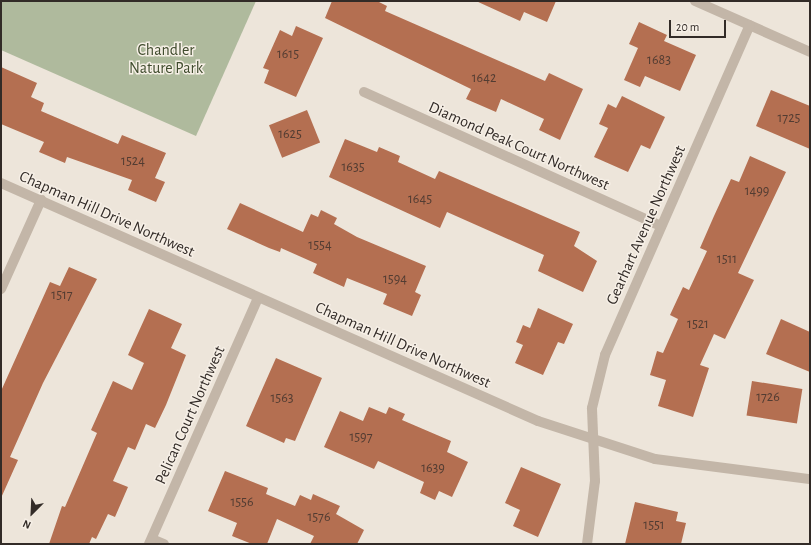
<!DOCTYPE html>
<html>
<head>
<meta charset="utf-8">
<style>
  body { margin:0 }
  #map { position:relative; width:811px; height:545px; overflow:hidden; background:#ede5da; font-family:"Alegreya Sans",sans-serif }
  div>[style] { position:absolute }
  .green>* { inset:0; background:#afba9d }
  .building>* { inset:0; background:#b46f51; transform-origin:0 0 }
  .minor>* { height:10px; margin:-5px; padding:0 5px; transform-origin:5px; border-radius:5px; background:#c3b6a8 }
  span { translate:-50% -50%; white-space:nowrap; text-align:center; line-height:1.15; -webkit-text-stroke:3px #f6efe6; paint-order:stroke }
  .number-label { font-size:14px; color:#523c32 }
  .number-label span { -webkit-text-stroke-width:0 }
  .park-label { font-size:16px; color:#404c2e }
  .street-label { font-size:16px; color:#322b27 }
  .frame { position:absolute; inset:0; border:2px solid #322b27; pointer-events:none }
  .north { position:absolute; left:12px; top:493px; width:40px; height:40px; -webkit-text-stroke:3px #f6efe6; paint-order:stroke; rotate:204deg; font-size:11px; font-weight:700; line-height:16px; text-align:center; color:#322b27 }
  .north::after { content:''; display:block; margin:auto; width:14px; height:18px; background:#322b27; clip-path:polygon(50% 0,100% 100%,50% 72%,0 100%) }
  .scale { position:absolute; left:669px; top:20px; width:57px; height:18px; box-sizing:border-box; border:2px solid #322b27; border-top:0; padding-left:5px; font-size:12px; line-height:14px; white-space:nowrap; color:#322b27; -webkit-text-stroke:3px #f6efe6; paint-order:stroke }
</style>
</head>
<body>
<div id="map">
  <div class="green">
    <div style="clip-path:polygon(1px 1px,256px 1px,196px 136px,1px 50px)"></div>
  </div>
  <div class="building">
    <div style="clip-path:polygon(332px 1px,377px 1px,387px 6px,385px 11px,545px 81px,549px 73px,583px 89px,560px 140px,539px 130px,544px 119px,501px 99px,496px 112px,466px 99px,471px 89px,325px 18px)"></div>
    <div style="clip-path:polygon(476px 1px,556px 1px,547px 22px,524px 12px,520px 21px)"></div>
    <div style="clip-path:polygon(639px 22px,667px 35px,664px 41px,696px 55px,680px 91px,645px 76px,640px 87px,624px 80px,638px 48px,629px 44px)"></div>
    <div style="clip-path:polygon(296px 26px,323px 38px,296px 97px,264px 83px,269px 70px,263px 68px,280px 30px,292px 36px)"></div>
    <div style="clip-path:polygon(1px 67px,37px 83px,31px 97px,44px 103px,41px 111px,118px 144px,122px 135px,166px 153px,155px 178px,165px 182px,156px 202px,128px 190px,132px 180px,67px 157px,65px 163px,39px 152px,44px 142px,1px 124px)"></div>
    <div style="clip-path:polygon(771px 90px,810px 106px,810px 149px,756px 126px)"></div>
    <div style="clip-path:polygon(622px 96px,665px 117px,650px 149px,641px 145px,628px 172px,594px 157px,608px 128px,599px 124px,608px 104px,616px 108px)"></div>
    <div style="left:307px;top:110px;width:35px;height:41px;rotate:68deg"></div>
    <div style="clip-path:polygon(345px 139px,377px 152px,379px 147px,400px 156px,398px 162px,435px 179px,439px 171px,580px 232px,574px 246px,597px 261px,583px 292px,538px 271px,544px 255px,447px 212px,440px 228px,329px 177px)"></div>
    <div style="clip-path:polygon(750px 156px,786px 172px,738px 273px,754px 280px,725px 339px,714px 334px,700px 365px,709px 368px,693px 417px,658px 406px,666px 380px,650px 375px,657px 351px,663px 353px,678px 319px,670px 315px,683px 287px,689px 290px,707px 251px,700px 248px,714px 216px,731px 179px,739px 182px)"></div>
    <div style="clip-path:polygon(240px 203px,303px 232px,311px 214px,318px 217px,321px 210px,337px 218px,334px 224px,357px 237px,426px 266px,415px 292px,421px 295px,412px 316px,383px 304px,387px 294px,347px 278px,344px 287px,313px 273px,317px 264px,281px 248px,280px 252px,269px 248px,227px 229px)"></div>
    <div style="clip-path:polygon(69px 267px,97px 279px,43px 383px,10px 457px,18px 460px,1px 498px,1px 391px,50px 282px,60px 286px)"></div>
    <div style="clip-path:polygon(538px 308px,573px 324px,564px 344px,558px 342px,543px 375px,515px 363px,523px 345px,516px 342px,523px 325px,530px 328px)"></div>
    <div style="clip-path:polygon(149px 309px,182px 324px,171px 348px,186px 355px,166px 405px,155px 428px,146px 424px,135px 450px,128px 447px,113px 481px,128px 487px,115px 517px,108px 514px,96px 539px,92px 537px,89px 544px,49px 544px,62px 506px,65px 507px,97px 433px,91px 430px,113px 381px,132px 390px,144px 363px,128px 355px)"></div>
    <div style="clip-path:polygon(781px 319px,810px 332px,810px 372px,766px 354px)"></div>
    <div style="clip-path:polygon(276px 358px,322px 378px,295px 441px,286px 438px,284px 443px,246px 426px)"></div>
    <div style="left:752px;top:381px;width:51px;height:35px;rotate:9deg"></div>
    <div style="clip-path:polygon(369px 407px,386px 414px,389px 407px,405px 414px,402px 420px,451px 441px,447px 452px,468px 462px,452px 497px,439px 491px,435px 500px,420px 493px,424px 482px,378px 461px,374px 469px,324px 447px,340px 411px,363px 421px)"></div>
    <div style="clip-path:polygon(521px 467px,561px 484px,538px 537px,513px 526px,520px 510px,505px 503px)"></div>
    <div style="clip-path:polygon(225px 471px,268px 488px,266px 494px,295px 506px,300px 495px,311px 500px,313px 494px,340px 506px,336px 514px,364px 530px,357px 544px,310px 544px,314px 536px,277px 519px,267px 544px,252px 544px,232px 536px,237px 523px,208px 511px)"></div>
    <div style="clip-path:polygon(635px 502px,678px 512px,676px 521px,686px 523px,681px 544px,625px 544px)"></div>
  </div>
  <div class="minor">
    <div style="left:695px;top:1px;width:126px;rotate:23.9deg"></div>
    <div style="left:364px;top:92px;width:326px;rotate:24.3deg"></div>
    <div style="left:1px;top:183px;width:587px;rotate:23.9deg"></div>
    <div style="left:538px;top:421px;width:123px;rotate:18deg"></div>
    <div style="left:655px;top:459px;width:156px;rotate:7.4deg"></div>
    <div style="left:1px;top:289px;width:98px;rotate:-65.8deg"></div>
    <div style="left:152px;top:539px;width:13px;rotate:23deg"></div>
    <div style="left:149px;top:544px;width:269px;rotate:-66.1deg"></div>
    <div style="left:587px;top:544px;width:64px;rotate:-82.8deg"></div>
    <div style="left:595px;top:481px;width:73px;rotate:-92.4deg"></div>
    <div style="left:592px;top:408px;width:55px;rotate:-76.2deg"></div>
    <div style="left:605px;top:355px;width:360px;rotate:-66.3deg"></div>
  </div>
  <div class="number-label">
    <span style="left:288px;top:54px">1615</span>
    <span style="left:659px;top:60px">1683</span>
    <span style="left:484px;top:78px">1642</span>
    <span style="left:789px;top:118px">1725</span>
    <span style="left:290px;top:134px">1625</span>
    <span style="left:133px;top:161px">1524</span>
    <span style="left:353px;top:167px">1635</span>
    <span style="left:757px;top:191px">1499</span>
    <span style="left:420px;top:199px">1645</span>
    <span style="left:320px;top:245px">1554</span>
    <span style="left:727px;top:259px">1511</span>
    <span style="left:395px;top:279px">1594</span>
    <span style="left:62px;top:295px">1517</span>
    <span style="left:698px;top:324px">1521</span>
    <span style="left:768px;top:397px">1726</span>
    <span style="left:282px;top:398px">1563</span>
    <span style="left:361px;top:437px">1597</span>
    <span style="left:433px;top:468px">1639</span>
    <span style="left:242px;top:502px">1556</span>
    <span style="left:319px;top:517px">1576</span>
    <span style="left:654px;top:525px">1551</span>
  </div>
  <div class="park-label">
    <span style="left:166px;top:59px">Chandler<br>Nature Park</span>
  </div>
  <div class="street-label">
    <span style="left:519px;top:146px;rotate:24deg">Diamond Peak Court Northwest</span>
    <span style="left:107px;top:214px;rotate:24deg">Chapman Hill Drive Northwest</span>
    <span style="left:646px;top:225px;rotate:-66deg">Gearhart Avenue Northwest</span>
    <span style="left:403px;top:345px;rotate:24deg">Chapman Hill Drive Northwest</span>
    <span style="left:190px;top:415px;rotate:-66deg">Pelican Court Northwest</span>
  </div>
  <div class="frame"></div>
  <div class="north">N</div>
  <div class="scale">20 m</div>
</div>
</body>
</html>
